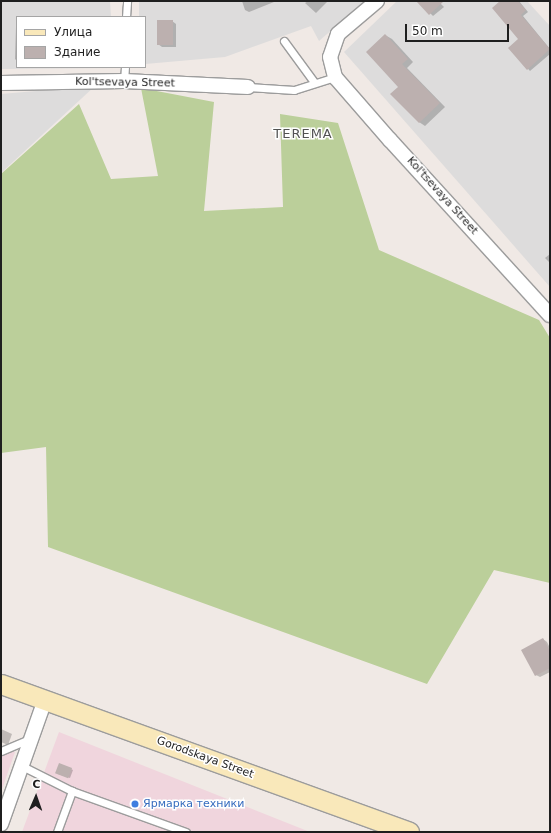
<!DOCTYPE html>
<html>
<head>
<meta charset="utf-8">
<style>
  body { margin:0 }
  #map { position:relative; width:551px; height:833px; overflow:hidden; background:#f0e9e5; font-family:"DejaVu Sans",sans-serif }
  div>[style] { position:absolute }
  .residential>* { inset:0; background:#dddcdc }
  .commercial>* { inset:0; background:#f0d5dd }
  .forest>* { inset:0; background:#bbcf9a }
  .shadow>* { inset:0; background:#0003 }
  .building>* { inset:0; background:#bcb0af; transform-origin:0 0 }
  .roads { filter:drop-shadow(1px 0 #9c9c9c) drop-shadow(-1px 0 #9c9c9c) drop-shadow(0 1px #9c9c9c) drop-shadow(0 -1px #9c9c9c) }
  .lane>* { height:7px; margin:-3.5px; padding:0 3.5px; transform-origin:3.5px; border-radius:3.5px; background:#fff }
  .street>* { height:14px; margin:-7px; padding:0 7px; transform-origin:7px; border-radius:7px; background:#fff }
  .secondary>* { height:19px; margin:-9.5px; padding:0 9.5px; transform-origin:9.5px; border-radius:9.5px; background:#f9e8ba }
  .dots>* { width:11px; height:11px; translate:-50% -50%; box-sizing:border-box; border:2px solid #fff; border-radius:50% }
  span { translate:-50% -50%; white-space:nowrap; text-align:center; line-height:1.15; -webkit-text-stroke:3px #fff; paint-order:stroke }
  .street-label { font-size:11px; color:#1f1f1f }
  .shop-label { font-size:11px; color:#366cbe }
  .left { translate:0 -50%; text-align:left }
  .quarter-label { font-size:13px; color:#525252; letter-spacing:1px }
  .frame { position:absolute; inset:0; border:2px solid #1f1f1f; pointer-events:none }
  .legend { position:absolute; left:16px; top:16px; width:130px; height:52px; box-sizing:border-box; background:#fff; border:1px solid #a5a5a5; margin:0; padding:5px 7px; list-style:none; font-size:12px; color:#1f1f1f }
  .legend li { display:flex; align-items:center; gap:8px; height:20px }
  .legend b { width:20px; border:1px solid #a5a5a5 }
  .north { position:absolute; left:16px; top:777px; width:40px; height:40px; -webkit-text-stroke:3px #fff; paint-order:stroke; rotate:2deg; font-size:11px; font-weight:700; line-height:16px; text-align:center; color:#1f1f1f }
  .north::after { content:''; display:block; margin:auto; width:14px; height:18px; background:#1f1f1f; clip-path:polygon(50% 0,100% 100%,50% 72%,0 100%) }
  .scale { position:absolute; left:405px; top:24px; width:104px; height:18px; box-sizing:border-box; border:2px solid #1f1f1f; border-top:0; padding-left:5px; font-size:12px; line-height:14px; white-space:nowrap; color:#1f1f1f; -webkit-text-stroke:3px #fff; paint-order:stroke }
</style>
</head>
<body>
<div id="map">
  <div class="residential">
    <div style="clip-path:polygon(1px 1px,110px 1px,111px 17px,17px 17px,17px 67px,116px 68px,1px 69px)"></div>
    <div style="clip-path:polygon(139px 1px,365px 1px,319px 41px,311px 26px,225px 57px,145px 64px,145px 17px,139px 17px)"></div>
    <div style="clip-path:polygon(397px 1px,527px 1px,550px 26px,550px 287px,344px 52px)"></div>
    <div style="clip-path:polygon(95px 86px,1px 173px,1px 94px)"></div>
  </div>
  <div class="commercial">
    <div style="clip-path:polygon(59px 732px,310px 832px,22px 832px)"></div>
    <div style="clip-path:polygon(1px 747px,15px 752px,1px 792px)"></div>
  </div>
  <div class="forest">
    <div style="clip-path:polygon(141px 88px,214px 102px,204px 211px,283px 207px,280px 114px,338px 123px,379px 250px,539px 320px,550px 338px,550px 583px,494px 570px,427px 684px,48px 547px,46px 447px,1px 453px,1px 174px,79px 104px,111px 179px,158px 176px)"></div>
  </div>
  <div class="shadow">
    <div style="clip-path:polygon(242px 1px,274px 1px,274px 2px,249px 12px,245px 10px)"></div>
    <div style="clip-path:polygon(308px 1px,328px 1px,316px 13px,305px 3px)"></div>
    <div style="clip-path:polygon(418px 1px,438px 1px,444px 7px,433px 16px)"></div>
    <div style="clip-path:polygon(502px 1px,519px 1px,528px 12px,523px 16px,550px 49px,550px 54px,530px 71px,509px 48px,520px 39px)"></div>
    <div style="clip-path:polygon(172px 21px,176px 24px,176px 47px,162px 47px,158px 44px)"></div>
    <div style="clip-path:polygon(16px 26px,17px 26px,17px 61px,15px 59px)"></div>
    <div style="clip-path:polygon(385px 35px,392px 39px,413px 62px,407px 68px,445px 107px,425px 126px,419px 122px)"></div>
    <div style="clip-path:polygon(550px 254px,550px 263px,545px 258px)"></div>
    <div style="clip-path:polygon(543px 639px,547px 642px,550px 648px,550px 672px,540px 677px,536px 675px)"></div>
    <div style="clip-path:polygon(1px 729px,12px 734px,8px 745px,1px 742px)"></div>
    <div style="clip-path:polygon(60px 764px,73px 770px,70px 778px,58px 774px)"></div>
  </div>
  <div class="building">
    <div style="clip-path:polygon(416px 1px,444px 1px,429px 15px)"></div>
    <div style="clip-path:polygon(500px 1px,518px 1px,526px 10px,521px 15px,550px 49px,527px 70px,508px 48px,518px 39px,492px 8px)"></div>
    <div style="left:157px;top:20px;width:16px;height:25px"></div>
    <div style="clip-path:polygon(385px 34px,408px 59px,402px 64px,440px 103px,419px 123px,390px 94px,398px 87px,366px 52px)"></div>
    <div style="clip-path:polygon(543px 638px,550px 651px,550px 668px,535px 676px,521px 650px)"></div>
    <div style="left:59px;top:763px;width:14px;height:11px;rotate:21deg"></div>
  </div>
  <div class="roads">
    <div class="lane">
      <div style="left:126px;top:17px;width:16px;rotate:-86deg"></div>
      <div style="left:284px;top:41px;width:51px;rotate:53.8deg"></div>
      <div style="left:124px;top:81px;width:14px;rotate:-86deg"></div>
      <div style="left:248px;top:87px;width:46px;rotate:3.7deg"></div>
      <div style="left:294px;top:90px;width:43px;rotate:-17.6deg"></div>
      <div style="left:1px;top:751px;width:33px;rotate:-23deg"></div>
      <div style="left:22px;top:766px;width:56px;rotate:26.6deg"></div>
      <div style="left:72px;top:791px;width:121px;rotate:19.8deg"></div>
      <div style="left:57px;top:832px;width:44px;rotate:-69.9deg"></div>
    </div>
    <div class="street">
      <div style="left:377px;top:1px;width:51px;rotate:139.8deg"></div>
      <div style="left:338px;top:34px;width:24px;rotate:109deg"></div>
      <div style="left:330px;top:57px;width:21px;rotate:76deg"></div>
      <div style="left:335px;top:77px;width:84px;rotate:48.9deg"></div>
      <div style="left:390px;top:140px;width:237px;rotate:47.6deg"></div>
      <div style="left:1px;top:83px;width:123px;rotate:-0.9deg"></div>
      <div style="left:124px;top:81px;width:124px;rotate:2.8deg"></div>
      <div style="left:1px;top:824px;width:132px;rotate:-70.5deg"></div>
    </div>
    <div class="secondary">
      <div style="left:1px;top:684px;width:434px;rotate:19.9deg"></div>
    </div>
  </div>
  <div class="dots">
    <div style="left:135px;top:804px;background:#3f7fe0"></div>
  </div>
  <div class="street-label">
    <span style="left:125px;top:83px;rotate:1deg">Kol'tsevaya Street</span>
    <span style="left:442px;top:196px;rotate:48deg">Kol'tsevaya Street</span>
    <span style="left:205px;top:758px;rotate:20deg">Gorodskaya Street</span>
  </div>
  <div class="shop-label">
    <span class="left" style="left:143px;top:804px">Ярмарка техники</span>
  </div>
  <div class="quarter-label">
    <span style="left:303px;top:134px">TEREMA</span>
  </div>
  <div class="frame"></div>
  <ul class="legend">
  <li><b style="height:5px;background:#f9e8ba"></b>Улица</li>
  <li><b style="height:11px;background:#bcb0af"></b>Здание</li>
  </ul>
  <div class="north">С</div>
  <div class="scale">50 m</div>
</div>
</body>
</html>
